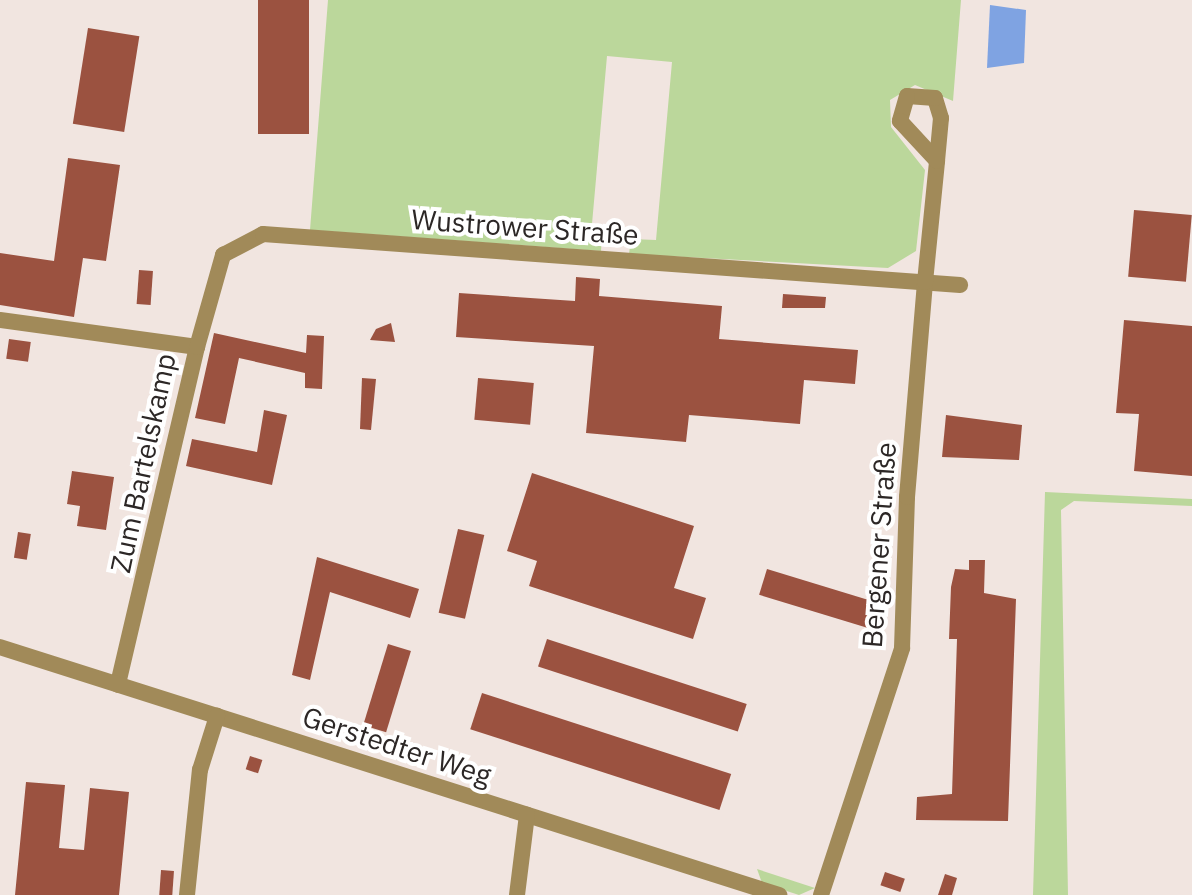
<!DOCTYPE html>
<html>
<head>
<meta charset="utf-8">
<style>
  body { margin:0 }
  #map { position:relative; width:1192px; height:895px; overflow:hidden; background:#f1e5e0; font-family:"IBM Plex Sans",sans-serif }
  div>[style] { position:absolute }
  .green>* { inset:0; background:#bbd79b }
  .water>* { inset:0; background:#7fa3e2 }
  .building>* { inset:0; background:#9b5240; transform-origin:0 0 }
  .minor>* { height:16px; margin:-8px; padding:0 8px; transform-origin:8px; border-radius:8px; background:#a18a59 }
  span { translate:-50% -50%; white-space:nowrap; text-align:center; line-height:1.15; -webkit-text-stroke:8px #fff; paint-order:stroke }
  .street-label { font-size:28px; color:#2c2726 }
</style>
</head>
<body>
<div id="map">
  <div class="green">
    <div style="clip-path:polygon(328px 0,961px 0,953px 101px,915px 85px,890px 100px,891px 127px,925px 170px,916px 251px,888px 268px,629px 254px,631px 239px,656px 240px,672px 62px,607px 56px,591px 235px,602px 236px,601px 251px,310px 230px)"></div>
    <div style="clip-path:polygon(1045px 492px,1192px 499px,1192px 506px,1074px 501px,1061px 510px,1068px 895px,1033px 895px)"></div>
    <div style="clip-path:polygon(757px 869px,815px 888px,799px 895px,762px 883px)"></div>
  </div>
  <div class="water">
    <div style="clip-path:polygon(990px 5px,1026px 10px,1024px 63px,987px 68px)"></div>
  </div>
  <div class="building">
    <div style="left:258px;top:0;width:51px;height:134px"></div>
    <div style="left:88px;top:28px;width:52px;height:97px;rotate:9deg"></div>
    <div style="clip-path:polygon(68px 158px,120px 165px,106px 261px,83px 258px,74px 317px,0 305px,0 253px,54px 261px)"></div>
    <div style="left:1134px;top:210px;width:58px;height:67px;rotate:5deg"></div>
    <div style="left:139px;top:270px;width:14px;height:34px;rotate:4deg"></div>
    <div style="clip-path:polygon(576px 277px,600px 279px,599px 296px,722px 306px,719px 339px,858px 350px,855px 384px,804px 380px,800px 424px,689px 415px,686px 442px,586px 433px,594px 346px,456px 337px,459px 293px,575px 301px)"></div>
    <div style="clip-path:polygon(783px 294px,826px 297px,825px 308px,782px 308px)"></div>
    <div style="clip-path:polygon(1124px 320px,1192px 326px,1192px 476px,1134px 471px,1139px 414px,1116px 413px)"></div>
    <div style="clip-path:polygon(391px 323px,395px 342px,370px 340px,376px 329px)"></div>
    <div style="clip-path:polygon(214px 333px,306px 353px,307px 335px,324px 336px,322px 389px,305px 388px,305px 373px,239px 358px,225px 424px,195px 418px)"></div>
    <div style="left:9px;top:339px;width:22px;height:20px;rotate:8deg"></div>
    <div style="clip-path:polygon(362px 378px,376px 379px,371px 430px,360px 429px)"></div>
    <div style="left:478px;top:378px;width:56px;height:42px;rotate:5deg"></div>
    <div style="clip-path:polygon(264px 410px,287px 415px,272px 485px,186px 466px,192px 439px,257px 452px)"></div>
    <div style="clip-path:polygon(946px 415px,1022px 425px,1019px 460px,942px 457px)"></div>
    <div style="clip-path:polygon(72px 471px,114px 477px,106px 530px,77px 526px,80px 506px,67px 504px)"></div>
    <div style="clip-path:polygon(532px 473px,694px 526px,674px 588px,706px 598px,693px 639px,529px 586px,537px 561px,507px 551px)"></div>
    <div style="left:458px;top:529px;width:27px;height:86px;rotate:13deg"></div>
    <div style="left:18px;top:532px;width:13px;height:26px;rotate:9deg"></div>
    <div style="clip-path:polygon(317px 557px,419px 589px,410px 618px,330px 592px,310px 680px,292px 675px)"></div>
    <div style="clip-path:polygon(969px 560px,985px 560px,984px 593px,1016px 599px,1008px 821px,916px 820px,917px 797px,952px 794px,957px 639px,949px 639px,951px 587px,955px 569px,969px 570px)"></div>
    <div style="left:767px;top:569px;width:113px;height:27px;rotate:17deg"></div>
    <div style="left:547px;top:639px;width:210px;height:29px;rotate:18deg"></div>
    <div style="left:388px;top:644px;width:24px;height:85px;rotate:17deg"></div>
    <div style="left:482px;top:693px;width:262px;height:38px;rotate:18deg"></div>
    <div style="left:250px;top:756px;width:13px;height:14px;rotate:18deg"></div>
    <div style="clip-path:polygon(26px 782px,65px 785px,59px 848px,84px 850px,90px 788px,129px 792px,119px 895px,15px 895px)"></div>
    <div style="left:161px;top:870px;width:13px;height:25px;rotate:4deg"></div>
    <div style="left:885px;top:872px;width:21px;height:14px;rotate:19deg"></div>
    <div style="clip-path:polygon(945px 874px,957px 878px,952px 895px,938px 895px)"></div>
  </div>
  <div class="minor">
    <div style="left:0;top:320px;width:199px;rotate:7.8deg"></div>
    <div style="left:197px;top:347px;width:347px;rotate:103.2deg"></div>
    <div style="left:197px;top:347px;width:96px;rotate:-74.2deg"></div>
    <div style="left:223px;top:255px;width:45px;rotate:-27.7deg"></div>
    <div style="left:263px;top:234px;width:699px;rotate:4.18deg"></div>
    <div style="left:0;top:647px;width:818px;rotate:17.66deg"></div>
    <div style="left:187px;top:895px;width:126px;rotate:-84.1deg"></div>
    <div style="left:200px;top:770px;width:57px;rotate:-72.5deg"></div>
    <div style="left:517px;top:895px;width:81px;rotate:-82.9deg"></div>
    <div style="left:821px;top:895px;width:260px;rotate:-71.8deg"></div>
    <div style="left:902px;top:648px;width:151px;rotate:-88.1deg"></div>
    <div style="left:907px;top:497px;width:216px;rotate:-85.2deg"></div>
    <div style="left:925px;top:282px;width:122px;rotate:-84.3deg"></div>
    <div style="left:937px;top:161px;width:43px;rotate:-84.7deg"></div>
    <div style="left:941px;top:118px;width:21px;rotate:-107deg"></div>
    <div style="left:935px;top:98px;width:28px;rotate:-176deg"></div>
    <div style="left:907px;top:96px;width:26px;rotate:106deg"></div>
    <div style="left:900px;top:121px;width:54px;rotate:47.2deg"></div>
  </div>
  <div class="street-label">
    <span style="left:525px;top:227px;rotate:4deg">Wustrower Straße</span>
    <span style="left:143px;top:463px;rotate:-78deg">Zum Bartelskamp</span>
    <span style="left:879px;top:545px;rotate:-86deg">Bergener Straße</span>
    <span style="left:397px;top:746px;rotate:18deg">Gerstedter Weg</span>
  </div>
</div>
</body>
</html>
